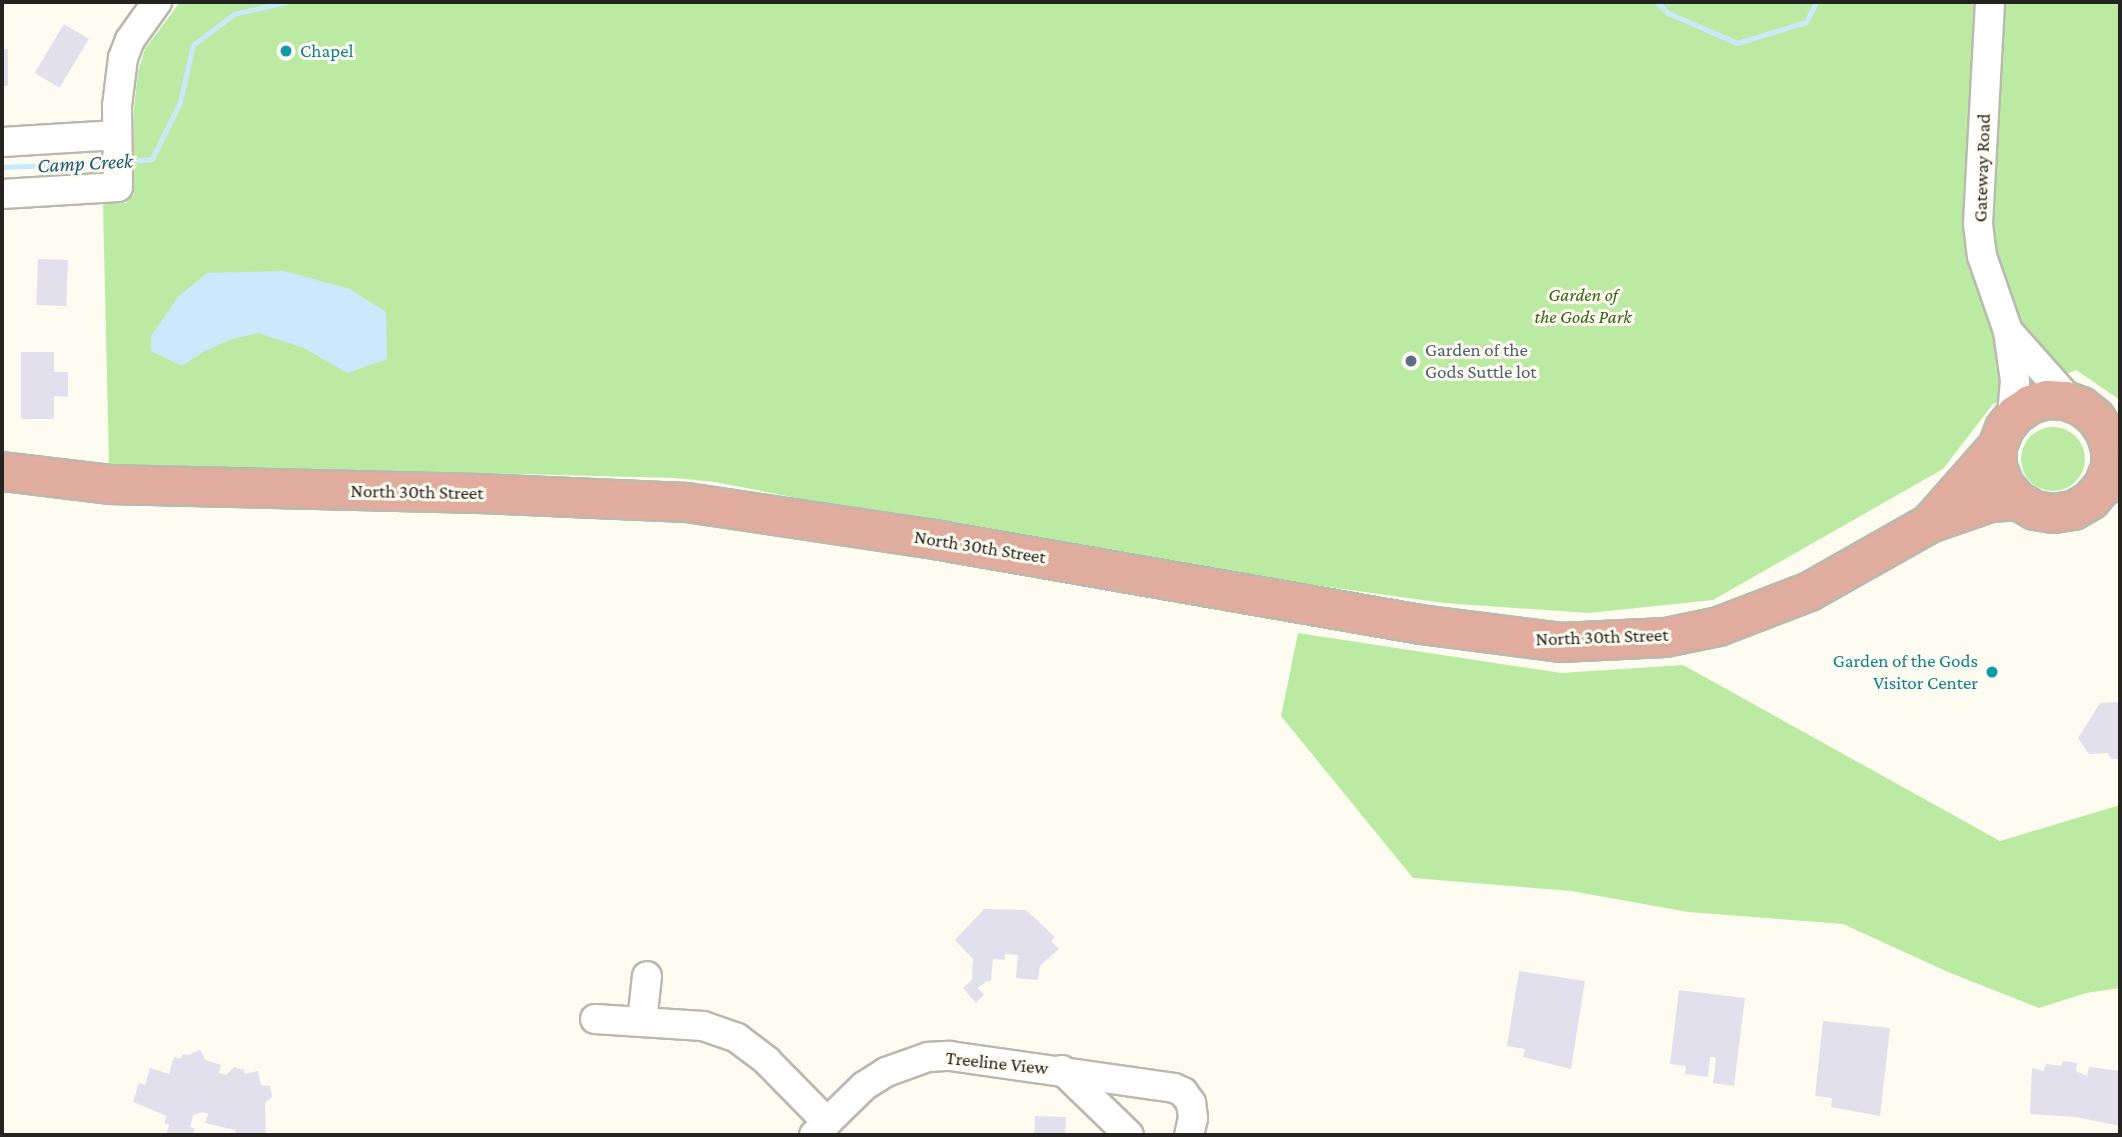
<!DOCTYPE html>
<html>
<head>
<meta charset="utf-8">
<style>
  body { margin:0 }
  #map { position:relative; width:2122px; height:1137px; overflow:hidden; background:#fefbf0; font-family:"Crimson Pro",serif }
  div>[style] { position:absolute }
  .green>* { inset:0; background:#bbeba2 }
  .round { border-radius:50% }
  .water>* { inset:0; background:#c8eafc }
  .stream>* { height:5px; margin:-2.5px; padding:0 2.5px; transform-origin:2.5px; border-radius:2.5px; background:#c8eafc }
  .building>* { inset:0; background:#e2e0ec; transform-origin:0 0 }
  .roads { filter:drop-shadow(2px 0 #bbb8ad) drop-shadow(-2px 0 #bbb8ad) drop-shadow(0 2px #bbb8ad) drop-shadow(0 -2px #bbb8ad) }
  .minor>* { height:28px; margin:-14px; padding:0 14px; transform-origin:14px; border-radius:14px; background:#fff }
  .major>* { height:37px; margin:-18.5px; padding:0 18.5px; transform-origin:18.5px; border-radius:18.5px; background:#dfac9e }
  .dots>* { width:19px; height:19px; translate:-50% -50%; box-sizing:border-box; border:4px solid #fefbf0; border-radius:50% }
  span { translate:-50% -50%; white-space:nowrap; text-align:center; line-height:1.15; -webkit-text-stroke:6px #fefbf0; paint-order:stroke }
  .culture-label { font-size:19px; color:#0d838f }
  .left { translate:0 -50%; text-align:left }
  .right { translate:-100% -50%; text-align:right }
  .street-label { font-size:19px; color:#24231f }
  .park-label { font-size:19px; color:#37611a; font-style:italic }
  .service-label { font-size:19px; color:#4e5e75 }
  .water-label { font-size:21px; color:#125a79; font-style:italic }
  .frame { position:absolute; inset:0; border:4px solid #24231f; pointer-events:none }
</style>
</head>
<body>
<div id="map">
  <div class="green">
    <div style="clip-path:polygon(180px 2px,2120px 2px,2120px 400px,2076px 370px,1993px 404px,1943px 469px,1713px 600px,1589px 613px,1444px 603px,1080px 553px,715px 482px,675px 478px,109px 464px,103px 204px,126px 203px,134px 194px,134px 109px,138px 71px,145px 49px)"></div>
    <div class="round" style="left:2021px;top:427px;width:64px;height:64px"></div>
    <div style="clip-path:polygon(1298px 633px,1561px 673px,1683px 665px,2000px 841px,2120px 805px,2120px 988px,2086px 993px,2039px 1008px,1948px 972px,1843px 924px,1688px 912px,1571px 891px,1413px 878px,1281px 716px)"></div>
  </div>
  <div class="water">
    <div style="clip-path:polygon(284px 271px,350px 289px,386px 312px,387px 359px,347px 373px,304px 348px,258px 333px,232px 339px,203px 352px,182px 366px,151px 351px,151px 336px,178px 297px,207px 273px)"></div>
  </div>
  <div class="stream">
    <div style="left:1657px;top:2px;width:16px;rotate:45deg"></div>
    <div style="left:1668px;top:13px;width:75px;rotate:23.5deg"></div>
    <div style="left:1737px;top:43px;width:72px;rotate:-16.9deg"></div>
    <div style="left:1806px;top:22px;width:22px;rotate:-63deg"></div>
    <div style="left:126px;top:161px;width:26px;rotate:-4deg"></div>
    <div style="left:152px;top:159px;width:64px;rotate:-63.8deg"></div>
    <div style="left:180px;top:102px;width:58px;rotate:-77.2deg"></div>
    <div style="left:193px;top:45px;width:51px;rotate:-37.1deg"></div>
    <div style="left:234px;top:14px;width:53px;rotate:-13deg"></div>
    <div style="left:2px;top:167px;width:107px;rotate:-2.1deg"></div>
  </div>
  <div class="building">
    <div style="left:64px;top:24px;width:29px;height:57px;rotate:31deg"></div>
    <div style="clip-path:polygon(282px 42px,293px 44px,288px 62px,279px 59px)"></div>
    <div style="left:2px;top:49px;width:6px;height:37px"></div>
    <div style="left:38px;top:259px;width:30px;height:46px;rotate:2deg"></div>
    <div style="clip-path:polygon(21px 352px,54px 352px,54px 372px,68px 372px,68px 397px,54px 396px,54px 419px,21px 419px)"></div>
    <div style="clip-path:polygon(2120px 702px,2120px 759px,2112px 759px,2107px 753px,2089px 754px,2078px 738px,2100px 703px)"></div>
    <div style="clip-path:polygon(984px 909px,1026px 910px,1055px 937px,1051px 941px,1059px 949px,1040px 966px,1038px 980px,1016px 978px,1018px 955px,1005px 954px,1005px 960px,993px 959px,991px 981px,987px 981px,978px 988px,984px 995px,976px 1003px,963px 988px,972px 980px,973px 959px,955px 940px)"></div>
    <div style="clip-path:polygon(1519px 971px,1585px 981px,1571px 1069px,1523px 1057px,1525px 1049px,1507px 1046px)"></div>
    <div style="clip-path:polygon(1679px 990px,1745px 998px,1734px 1086px,1713px 1083px,1716px 1058px,1710px 1057px,1708px 1077px,1685px 1074px,1686px 1066px,1670px 1064px)"></div>
    <div style="clip-path:polygon(1823px 1021px,1890px 1028px,1880px 1116px,1831px 1107px,1832px 1098px,1815px 1096px)"></div>
    <div style="clip-path:polygon(200px 1050px,206px 1060px,221px 1065px,219px 1073px,226px 1075px,234px 1067px,244px 1070px,245px 1074px,258px 1071px,261px 1085px,270px 1086px,272px 1097px,265px 1103px,266px 1135px,236px 1135px,235px 1130px,205px 1123px,208px 1114px,203px 1112px,193px 1115px,190px 1127px,195px 1129px,193px 1135px,166px 1135px,169px 1125px,164px 1123px,167px 1116px,133px 1102px,139px 1083px,145px 1085px,150px 1068px,169px 1074px,174px 1057px,181px 1059px,183px 1054px,188px 1055px)"></div>
    <div style="clip-path:polygon(2063px 1061px,2077px 1063px,2076px 1071px,2087px 1076px,2089px 1067px,2120px 1071px,2120px 1126px,2076px 1117px,2030px 1114px,2032px 1068px,2044px 1071px,2046px 1064px,2061px 1066px)"></div>
    <div style="left:1035px;top:1116px;width:31px;height:19px;rotate:2deg"></div>
  </div>
  <div class="roads">
    <div class="minor">
      <div style="left:1990px;top:2px;width:222px;rotate:93.1deg"></div>
      <div style="left:1978px;top:224px;width:32px;rotate:83deg"></div>
      <div style="left:1982px;top:256px;width:79px;rotate:70.9deg"></div>
      <div style="left:2008px;top:331px;width:50px;rotate:82deg"></div>
      <div style="left:2015px;top:381px;width:37px;rotate:95deg"></div>
      <div style="left:2px;top:142px;width:115px;rotate:-3.5deg"></div>
      <div style="left:2px;top:194px;width:116px;rotate:-3.5deg"></div>
      <div style="left:118px;top:187px;width:81px;rotate:-90.7deg"></div>
      <div style="left:117px;top:106px;width:48px;rotate:-82.9deg"></div>
      <div style="left:123px;top:58px;width:19px;rotate:-69deg"></div>
      <div style="left:130px;top:40px;width:47px;rotate:-54.6deg"></div>
      <div style="left:2008px;top:331px;width:96px;rotate:48.4deg"></div>
      <div style="left:595px;top:1019px;width:108px;rotate:3.7deg"></div>
      <div style="left:703px;top:1026px;width:36px;rotate:19deg"></div>
      <div style="left:737px;top:1038px;width:38px;rotate:37deg"></div>
      <div style="left:767px;top:1061px;width:86px;rotate:45.5deg"></div>
      <div style="left:642px;top:1022px;width:46px;rotate:-83.8deg"></div>
      <div style="left:1062px;top:1070px;width:93px;rotate:44.1deg"></div>
      <div style="left:814px;top:1135px;width:70px;rotate:-44.4deg"></div>
      <div style="left:864px;top:1086px;width:26px;rotate:-32deg"></div>
      <div style="left:886px;top:1072px;width:45px;rotate:-19.7deg"></div>
      <div style="left:928px;top:1057px;width:22px;rotate:-3deg"></div>
      <div style="left:950px;top:1056px;width:226px;rotate:8.1deg"></div>
      <div style="left:1174px;top:1088px;width:10px;rotate:24deg"></div>
      <div style="left:1183px;top:1092px;width:14px;rotate:54deg"></div>
      <div style="left:1191px;top:1103px;width:15px;rotate:82deg"></div>
      <div style="left:1193px;top:1118px;width:17px;rotate:103deg"></div>
    </div>
    <div class="major">
      <div style="left:2px;top:471px;width:108px;rotate:6.9deg"></div>
      <div style="left:109px;top:484px;width:370px;rotate:1.4deg"></div>
      <div style="left:479px;top:493px;width:207px;rotate:2.5deg"></div>
      <div style="left:686px;top:502px;width:256px;rotate:8.5deg"></div>
      <div style="left:939px;top:540px;width:488px;rotate:9.9deg"></div>
      <div style="left:1420px;top:624px;width:141px;rotate:7.3deg"></div>
      <div style="left:1560px;top:642px;width:105px;rotate:-2.7deg"></div>
      <div style="left:1665px;top:637px;width:54px;rotate:-11.7deg"></div>
      <div style="left:1718px;top:626px;width:97px;rotate:-21deg"></div>
      <div style="left:1809px;top:591px;width:138px;rotate:-29.5deg"></div>
      <div style="left:1929px;top:523px;width:65px;rotate:-19deg"></div>
      <div style="left:1990px;top:502px;width:27px;rotate:-4deg"></div>
      <div style="left:2103px;top:485px;width:19px;rotate:-69deg"></div>
      <div style="left:2110px;top:467px;width:18px;rotate:-90deg"></div>
      <div style="left:2110px;top:449px;width:18px;rotate:-106deg"></div>
      <div style="left:2105px;top:432px;width:18px;rotate:-124deg"></div>
      <div style="left:2095px;top:417px;width:18px;rotate:-142deg"></div>
      <div style="left:2081px;top:406px;width:17px;rotate:-159deg"></div>
      <div style="left:2065px;top:400px;width:18px;rotate:-177deg"></div>
      <div style="left:2047px;top:399px;width:18px;rotate:164deg"></div>
      <div style="left:2030px;top:404px;width:18px;rotate:146deg"></div>
      <div style="left:2015px;top:414px;width:18px;rotate:128deg"></div>
      <div style="left:2004px;top:428px;width:19px;rotate:111deg"></div>
      <div style="left:1997px;top:446px;width:20px;rotate:90deg"></div>
      <div style="left:1997px;top:466px;width:20px;rotate:70deg"></div>
      <div style="left:2004px;top:485px;width:20px;rotate:49deg"></div>
      <div style="left:2017px;top:500px;width:20px;rotate:30deg"></div>
      <div style="left:2034px;top:510px;width:19px;rotate:9deg"></div>
      <div style="left:2053px;top:513px;width:20px;rotate:-9deg"></div>
      <div style="left:2073px;top:510px;width:20px;rotate:-30deg"></div>
      <div style="left:2090px;top:500px;width:20px;rotate:-49deg"></div>
      <div style="left:2103px;top:485px;width:18px;rotate:-16deg"></div>
      <div style="left:1930px;top:522px;width:101px;rotate:-48.6deg"></div>
    </div>
  </div>
  <div class="dots">
    <div style="left:286px;top:51px;background:#0f9aa8"></div>
    <div style="left:1411px;top:361px;background:#5c6f8a"></div>
    <div style="left:1992px;top:672px;background:#0f9aa8"></div>
  </div>
  <div class="culture-label">
    <span class="left" style="left:300px;top:51px">Chapel</span>
    <span class="right" style="left:1978px;top:672px">Garden of the Gods<br>Visitor Center</span>
  </div>
  <div class="street-label">
    <span style="left:1982px;top:168px;rotate:-88deg">Gateway Road</span>
    <span style="left:417px;top:492px;rotate:1deg">North 30th Street</span>
    <span style="left:980px;top:547px;rotate:9deg">North 30th Street</span>
    <span style="left:1602px;top:637px;rotate:-2deg">North 30th Street</span>
    <span style="left:997px;top:1063px;rotate:6deg">Treeline View</span>
  </div>
  <div class="park-label">
    <span style="left:1583px;top:306px">Garden of<br>the Gods Park</span>
  </div>
  <div class="service-label">
    <span class="left" style="left:1425px;top:361px">Garden of the<br>Gods Suttle lot</span>
  </div>
  <div class="water-label">
    <span style="left:85px;top:163px;rotate:-3deg">Camp Creek</span>
  </div>
  <div class="frame"></div>
</div>
</body>
</html>
